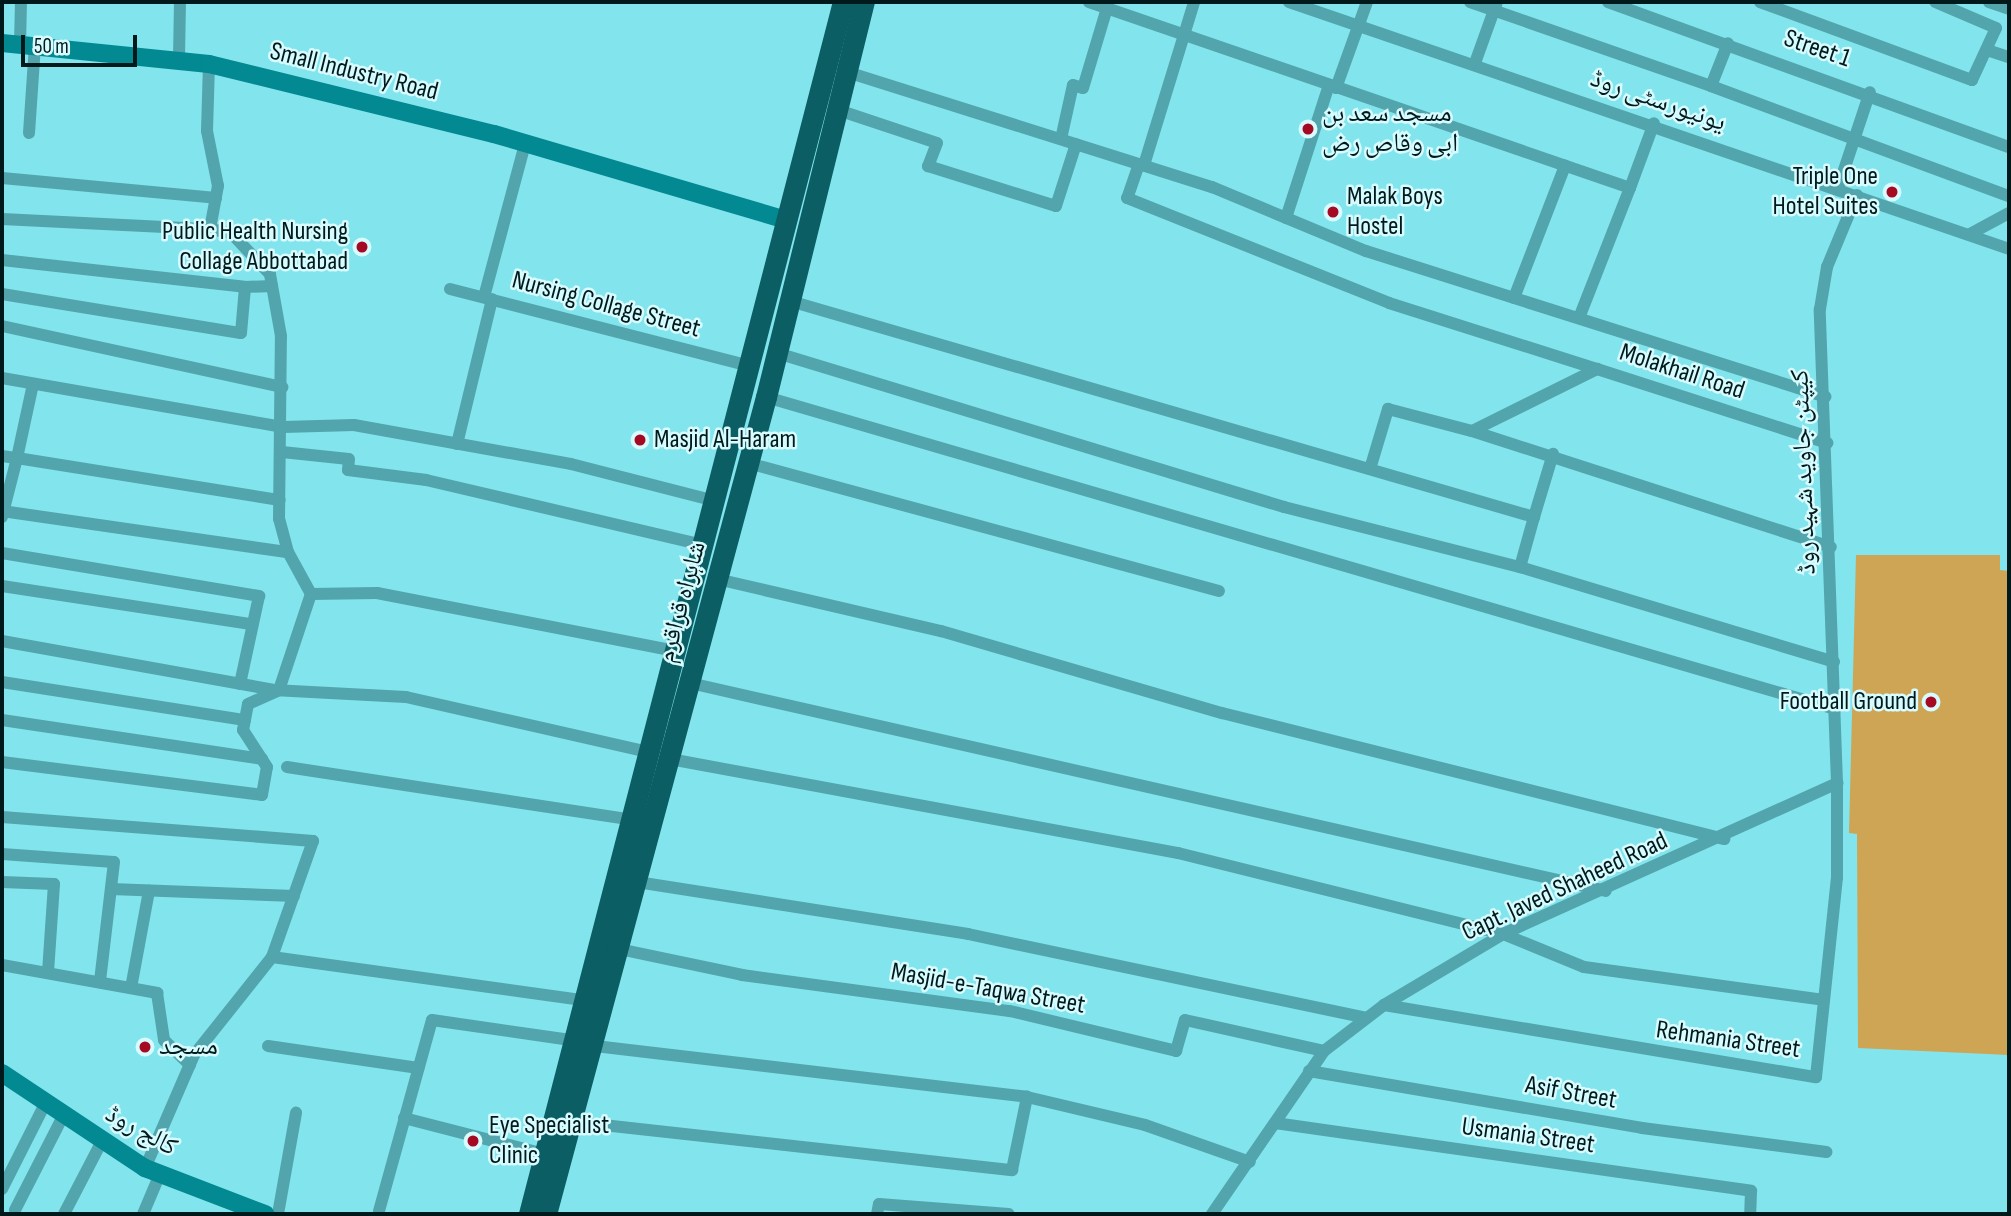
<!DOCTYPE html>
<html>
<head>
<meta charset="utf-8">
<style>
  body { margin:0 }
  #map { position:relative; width:2011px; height:1216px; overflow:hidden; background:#82e4ed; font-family:"Sofia Sans Condensed","Noto Naskh Arabic",sans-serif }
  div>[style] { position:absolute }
  .green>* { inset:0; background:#cea554 }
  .street>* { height:12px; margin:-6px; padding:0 6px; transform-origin:6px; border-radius:6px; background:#52a5ac }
  .secondary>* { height:18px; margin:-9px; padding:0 9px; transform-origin:9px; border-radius:9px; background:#028992 }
  .highway>* { height:21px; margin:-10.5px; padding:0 10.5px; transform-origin:10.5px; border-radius:10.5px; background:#0b5e64 }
  .dots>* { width:19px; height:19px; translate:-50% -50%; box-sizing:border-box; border:4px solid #d7fbfe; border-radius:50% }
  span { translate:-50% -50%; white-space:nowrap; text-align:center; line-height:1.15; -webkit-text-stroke:5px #d7fbfe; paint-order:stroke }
  .street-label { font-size:26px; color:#001a1c }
  .poi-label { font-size:26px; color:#001a1c }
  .left { translate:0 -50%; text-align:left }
  .right { translate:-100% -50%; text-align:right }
  .frame { position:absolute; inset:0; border:4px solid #001a1c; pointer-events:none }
  .scale { position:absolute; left:21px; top:35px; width:116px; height:32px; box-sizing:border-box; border:4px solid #001a1c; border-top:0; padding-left:9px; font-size:21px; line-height:24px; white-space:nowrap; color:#001a1c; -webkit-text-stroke:5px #d7fbfe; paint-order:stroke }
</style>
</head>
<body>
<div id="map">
  <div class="green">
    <div style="clip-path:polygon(1856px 555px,2000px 555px,2000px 570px,2009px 571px,2009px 1055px,1858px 1048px,1857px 834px,1849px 833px)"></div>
  </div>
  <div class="street">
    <div style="left:1089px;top:2px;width:572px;rotate:18.97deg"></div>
    <div style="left:1630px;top:188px;width:69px;rotate:-69.7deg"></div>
    <div style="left:1289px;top:2px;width:761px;rotate:18.93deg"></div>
    <div style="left:1470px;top:2px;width:255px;rotate:19.2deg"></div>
    <div style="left:1711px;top:86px;width:46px;rotate:-68.4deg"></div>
    <div style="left:1608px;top:2px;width:426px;rotate:19.9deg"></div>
    <div style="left:1760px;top:2px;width:226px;rotate:20.2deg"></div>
    <div style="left:1972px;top:80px;width:57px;rotate:-65.2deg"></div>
    <div style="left:1996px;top:28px;width:66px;rotate:-156.9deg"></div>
    <div style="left:1989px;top:2px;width:21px;rotate:19deg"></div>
    <div style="left:20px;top:45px;width:43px;rotate:-88.7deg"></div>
    <div style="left:1990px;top:51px;width:20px;rotate:18deg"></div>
    <div style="left:179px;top:58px;width:56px;rotate:-89deg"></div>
    <div style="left:1475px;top:63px;width:65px;rotate:-70.2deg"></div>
    <div style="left:847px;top:72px;width:383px;rotate:17.5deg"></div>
    <div style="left:1212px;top:187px;width:167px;rotate:22.6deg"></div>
    <div style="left:1366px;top:251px;width:482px;rotate:17.6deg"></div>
    <div style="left:1711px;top:86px;width:318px;rotate:20.3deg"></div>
    <div style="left:1336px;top:88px;width:91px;rotate:-70.2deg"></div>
    <div style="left:838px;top:110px;width:104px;rotate:18.4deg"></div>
    <div style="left:937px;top:143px;width:25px;rotate:111deg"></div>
    <div style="left:928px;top:166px;width:134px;rotate:17.4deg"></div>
    <div style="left:1056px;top:206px;width:65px;rotate:-72.1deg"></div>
    <div style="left:29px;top:133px;width:87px;rotate:-86.1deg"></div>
    <div style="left:1061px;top:139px;width:55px;rotate:-77.5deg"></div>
    <div style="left:1073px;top:85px;width:10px;rotate:17deg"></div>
    <div style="left:1083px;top:88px;width:84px;rotate:-73.3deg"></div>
    <div style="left:1139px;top:164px;width:36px;rotate:109deg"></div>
    <div style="left:1127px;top:198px;width:282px;rotate:21.8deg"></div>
    <div style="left:1389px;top:303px;width:218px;rotate:17.6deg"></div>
    <div style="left:1144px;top:165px;width:170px;rotate:-72.9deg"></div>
    <div style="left:2px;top:178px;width:215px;rotate:5.3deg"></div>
    <div style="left:1838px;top:188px;width:101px;rotate:-71.6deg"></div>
    <div style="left:1286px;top:218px;width:140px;rotate:-72.1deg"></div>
    <div style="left:2px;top:219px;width:208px;rotate:2.8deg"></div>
    <div style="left:1970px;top:234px;width:44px;rotate:-28.3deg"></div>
    <div style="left:2px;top:260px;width:244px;rotate:6.3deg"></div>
    <div style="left:450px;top:289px;width:310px;rotate:14.4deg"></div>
    <div style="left:2px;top:294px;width:242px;rotate:9.3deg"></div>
    <div style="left:241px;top:333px;width:46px;rotate:-85deg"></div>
    <div style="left:245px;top:287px;width:27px;rotate:-2deg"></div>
    <div style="left:484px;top:297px;width:158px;rotate:-75deg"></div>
    <div style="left:1514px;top:298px;width:142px;rotate:-68.9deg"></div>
    <div style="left:790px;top:301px;width:775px;rotate:16.19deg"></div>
    <div style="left:1534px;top:517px;width:52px;rotate:105.6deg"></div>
    <div style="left:1520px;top:567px;width:328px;rotate:16.8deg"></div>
    <div style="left:1579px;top:318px;width:140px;rotate:-68.6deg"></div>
    <div style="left:2px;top:326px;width:287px;rotate:12.3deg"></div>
    <div style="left:777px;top:353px;width:530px;rotate:16.9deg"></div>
    <div style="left:1284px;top:507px;width:244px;rotate:14.3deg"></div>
    <div style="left:2px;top:378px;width:285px;rotate:9.9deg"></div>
    <div style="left:283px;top:427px;width:71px;rotate:-1.6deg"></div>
    <div style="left:354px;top:425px;width:220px;rotate:10.2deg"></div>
    <div style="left:571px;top:464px;width:149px;rotate:14.4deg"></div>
    <div style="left:33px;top:384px;width:76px;rotate:102.2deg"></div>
    <div style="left:17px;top:458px;width:266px;rotate:9.1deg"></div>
    <div style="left:766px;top:397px;width:1114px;rotate:16.27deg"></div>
    <div style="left:1472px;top:431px;width:377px;rotate:17.9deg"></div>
    <div style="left:457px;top:444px;width:149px;rotate:-76.4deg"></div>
    <div style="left:282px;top:452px;width:67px;rotate:6deg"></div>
    <div style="left:349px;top:459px;width:11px;rotate:95deg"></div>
    <div style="left:348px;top:470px;width:79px;rotate:7.3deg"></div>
    <div style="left:426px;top:480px;width:285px;rotate:13.2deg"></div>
    <div style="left:2px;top:456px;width:15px;rotate:8deg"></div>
    <div style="left:17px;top:458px;width:61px;rotate:104.3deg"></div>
    <div style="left:748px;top:463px;width:488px;rotate:15.2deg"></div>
    <div style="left:1370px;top:469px;width:63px;rotate:-73.3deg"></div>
    <div style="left:1388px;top:409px;width:87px;rotate:14.7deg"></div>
    <div style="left:1472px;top:431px;width:140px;rotate:-26.4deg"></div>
    <div style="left:1597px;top:369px;width:242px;rotate:17.8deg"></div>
    <div style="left:2px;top:511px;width:289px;rotate:8.2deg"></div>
    <div style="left:1534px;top:517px;width:66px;rotate:-73.2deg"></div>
    <div style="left:2px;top:553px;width:261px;rotate:9.5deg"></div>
    <div style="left:259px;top:596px;width:90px;rotate:102.2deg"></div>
    <div style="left:717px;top:579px;width:230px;rotate:13.1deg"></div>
    <div style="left:941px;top:631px;width:293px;rotate:16.3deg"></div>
    <div style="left:1222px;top:713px;width:518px;rotate:14.09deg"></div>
    <div style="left:2px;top:586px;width:252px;rotate:8.7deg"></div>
    <div style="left:311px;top:594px;width:66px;rotate:-0.9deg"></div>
    <div style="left:377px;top:593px;width:304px;rotate:11deg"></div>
    <div style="left:2px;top:641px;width:275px;rotate:10.2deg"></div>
    <div style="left:273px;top:690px;width:133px;rotate:3deg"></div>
    <div style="left:406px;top:697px;width:249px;rotate:12.8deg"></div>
    <div style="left:2px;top:682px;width:246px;rotate:8.9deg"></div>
    <div style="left:690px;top:683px;width:939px;rotate:12.79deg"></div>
    <div style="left:2px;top:720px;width:263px;rotate:8.5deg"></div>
    <div style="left:670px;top:759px;width:517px;rotate:10.48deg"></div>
    <div style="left:1178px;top:853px;width:335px;rotate:14deg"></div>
    <div style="left:1503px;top:934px;width:87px;rotate:22.2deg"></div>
    <div style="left:1584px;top:967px;width:242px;rotate:7.8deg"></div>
    <div style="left:2px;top:762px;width:262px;rotate:7.2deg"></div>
    <div style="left:262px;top:795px;width:28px;rotate:-80deg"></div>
    <div style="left:267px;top:767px;width:44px;rotate:-123deg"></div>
    <div style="left:243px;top:730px;width:26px;rotate:-79deg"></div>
    <div style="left:248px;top:704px;width:34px;rotate:-24deg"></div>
    <div style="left:279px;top:690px;width:101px;rotate:-71.6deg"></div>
    <div style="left:311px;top:594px;width:48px;rotate:-118.7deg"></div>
    <div style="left:288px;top:552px;width:34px;rotate:-105deg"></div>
    <div style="left:279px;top:519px;width:183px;rotate:-89.4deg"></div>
    <div style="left:281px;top:336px;width:63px;rotate:-100.1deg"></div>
    <div style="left:270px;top:274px;width:57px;rotate:-133.6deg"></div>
    <div style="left:231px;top:233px;width:21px;rotate:-169deg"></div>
    <div style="left:210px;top:229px;width:44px;rotate:-79.5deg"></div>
    <div style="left:218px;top:186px;width:56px;rotate:-101.3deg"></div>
    <div style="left:207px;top:131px;width:67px;rotate:-88.3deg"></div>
    <div style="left:287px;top:767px;width:350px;rotate:8.7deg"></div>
    <div style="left:2px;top:817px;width:312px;rotate:4.4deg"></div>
    <div style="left:313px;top:841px;width:123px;rotate:109.5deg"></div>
    <div style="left:272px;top:957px;width:125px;rotate:128.5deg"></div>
    <div style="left:194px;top:1055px;width:123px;rotate:113.4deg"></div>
    <div style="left:2px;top:854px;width:112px;rotate:4.1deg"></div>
    <div style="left:114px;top:862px;width:121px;rotate:96.7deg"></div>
    <div style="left:2px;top:882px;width:52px;rotate:2.2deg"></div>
    <div style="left:54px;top:884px;width:87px;rotate:93.9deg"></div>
    <div style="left:637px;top:882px;width:335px;rotate:8.9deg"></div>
    <div style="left:968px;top:934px;width:406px;rotate:11.9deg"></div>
    <div style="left:111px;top:889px;width:183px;rotate:2.2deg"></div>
    <div style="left:619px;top:949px;width:126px;rotate:11.9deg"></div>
    <div style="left:742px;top:975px;width:270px;rotate:7.7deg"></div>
    <div style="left:1010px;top:1011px;width:171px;rotate:13.5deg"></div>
    <div style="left:1176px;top:1051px;width:32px;rotate:-74deg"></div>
    <div style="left:1185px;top:1020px;width:142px;rotate:12.6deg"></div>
    <div style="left:272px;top:957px;width:319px;rotate:7.9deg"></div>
    <div style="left:2px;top:965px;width:158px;rotate:10.2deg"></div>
    <div style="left:157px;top:993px;width:48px;rotate:81.5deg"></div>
    <div style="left:164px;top:1040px;width:36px;rotate:44deg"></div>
    <div style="left:131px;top:988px;width:99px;rotate:-79.5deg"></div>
    <div style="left:1384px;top:1005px;width:438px;rotate:9.5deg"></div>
    <div style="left:1816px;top:1077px;width:200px;rotate:-84deg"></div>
    <div style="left:1837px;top:878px;width:95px;rotate:-90deg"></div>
    <div style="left:268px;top:1046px;width:152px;rotate:8.3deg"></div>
    <div style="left:595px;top:1046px;width:435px;rotate:6.7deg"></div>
    <div style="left:1027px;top:1097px;width:121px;rotate:13.3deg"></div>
    <div style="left:1145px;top:1125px;width:111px;rotate:19.4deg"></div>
    <div style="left:1309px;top:1071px;width:338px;rotate:9.7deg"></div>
    <div style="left:1642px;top:1128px;width:186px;rotate:7.4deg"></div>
    <div style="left:404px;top:1118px;width:145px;rotate:14.4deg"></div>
    <div style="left:576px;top:1122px;width:439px;rotate:6.3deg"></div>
    <div style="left:1012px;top:1170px;width:75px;rotate:-78.4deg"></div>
    <div style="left:1275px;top:1123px;width:481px;rotate:8.1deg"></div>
    <div style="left:1751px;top:1191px;width:23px;rotate:92deg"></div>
    <div style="left:2px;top:1189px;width:95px;rotate:-63.2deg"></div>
    <div style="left:15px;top:1210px;width:106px;rotate:-62.9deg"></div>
    <div style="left:379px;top:1211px;width:198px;rotate:-74.5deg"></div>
    <div style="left:432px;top:1020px;width:147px;rotate:8.2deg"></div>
    <div style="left:64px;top:1214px;width:82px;rotate:-62.5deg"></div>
    <div style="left:143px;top:1214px;width:43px;rotate:-67deg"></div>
    <div style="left:278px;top:1214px;width:103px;rotate:-79.9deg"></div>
    <div style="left:877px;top:1214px;width:10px;rotate:-79deg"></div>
    <div style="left:879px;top:1204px;width:130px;rotate:4.4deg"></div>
    <div style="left:1212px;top:1214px;width:198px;rotate:-55.5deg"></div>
    <div style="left:1324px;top:1051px;width:76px;rotate:-37.5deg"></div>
    <div style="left:1384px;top:1005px;width:139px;rotate:-30.8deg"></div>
    <div style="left:1503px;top:934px;width:367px;rotate:-24.3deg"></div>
    <div style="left:1837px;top:783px;width:474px;rotate:-92.1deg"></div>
    <div style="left:1820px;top:309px;width:43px;rotate:-80.5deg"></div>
    <div style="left:1827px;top:267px;width:78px;rotate:-67.4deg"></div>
  </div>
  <div class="secondary">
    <div style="left:2px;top:43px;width:208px;rotate:5.8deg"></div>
    <div style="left:209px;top:64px;width:293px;rotate:13.8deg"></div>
    <div style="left:494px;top:134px;width:305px;rotate:16.4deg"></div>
    <div style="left:2px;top:1073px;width:172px;rotate:33.6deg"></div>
    <div style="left:145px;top:1168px;width:129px;rotate:21deg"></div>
  </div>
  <div class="highway">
    <div style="left:529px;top:1214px;width:1252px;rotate:-75.48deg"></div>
    <div style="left:546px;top:1214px;width:846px;rotate:-74.93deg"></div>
    <div style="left:766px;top:397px;width:407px;rotate:-76.1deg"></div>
  </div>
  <div class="dots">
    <div style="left:1308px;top:129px;background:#a50a22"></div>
    <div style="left:1892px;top:192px;background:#a50a22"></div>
    <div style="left:1333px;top:212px;background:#a50a22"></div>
    <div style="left:362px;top:247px;background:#a50a22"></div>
    <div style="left:640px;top:440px;background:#a50a22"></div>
    <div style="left:1931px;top:702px;background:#a50a22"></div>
    <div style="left:145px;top:1047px;background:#a50a22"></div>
    <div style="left:473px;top:1141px;background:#a50a22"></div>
  </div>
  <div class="street-label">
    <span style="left:1817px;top:49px;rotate:19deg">Street 1</span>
    <span style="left:354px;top:72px;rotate:14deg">Small Industry Road</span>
    <span style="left:1658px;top:101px;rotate:19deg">یونیورسٹی روڈ</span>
    <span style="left:606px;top:305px;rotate:15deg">Nursing Collage Street</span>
    <span style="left:1682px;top:372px;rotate:18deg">Molakhail Road</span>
    <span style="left:1804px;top:472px;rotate:-92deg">کیپٹن جاوید شہید روڈ</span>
    <span style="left:682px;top:602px;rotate:-75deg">شاہراہ قراقرم</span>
    <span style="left:1565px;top:887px;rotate:-25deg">Capt. Javed Shaheed Road</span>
    <span style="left:988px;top:989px;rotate:10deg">Masjid-e-Taqwa Street</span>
    <span style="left:1728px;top:1040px;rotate:8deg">Rehmania Street</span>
    <span style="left:1571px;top:1093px;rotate:10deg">Asif Street</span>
    <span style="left:141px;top:1131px;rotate:29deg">کالج روڈ</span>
    <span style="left:1528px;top:1136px;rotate:8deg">Usmania Street</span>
  </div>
  <div class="poi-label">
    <span class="left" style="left:1322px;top:129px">مسجد سعد بن<br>ابی وقاص رض</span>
    <span class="right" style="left:1878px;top:192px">Triple One<br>Hotel Suites</span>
    <span class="left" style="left:1347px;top:212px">Malak Boys<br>Hostel</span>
    <span class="right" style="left:348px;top:247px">Public Health Nursing<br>Collage Abbottabad</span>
    <span class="left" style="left:654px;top:440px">Masjid Al-Haram</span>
    <span class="right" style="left:1917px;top:702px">Football Ground</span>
    <span class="left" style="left:159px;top:1047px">مسجد</span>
    <span class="left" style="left:489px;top:1141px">Eye Specialist<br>Clinic</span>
  </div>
  <div class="frame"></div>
  <div class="scale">50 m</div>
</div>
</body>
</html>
